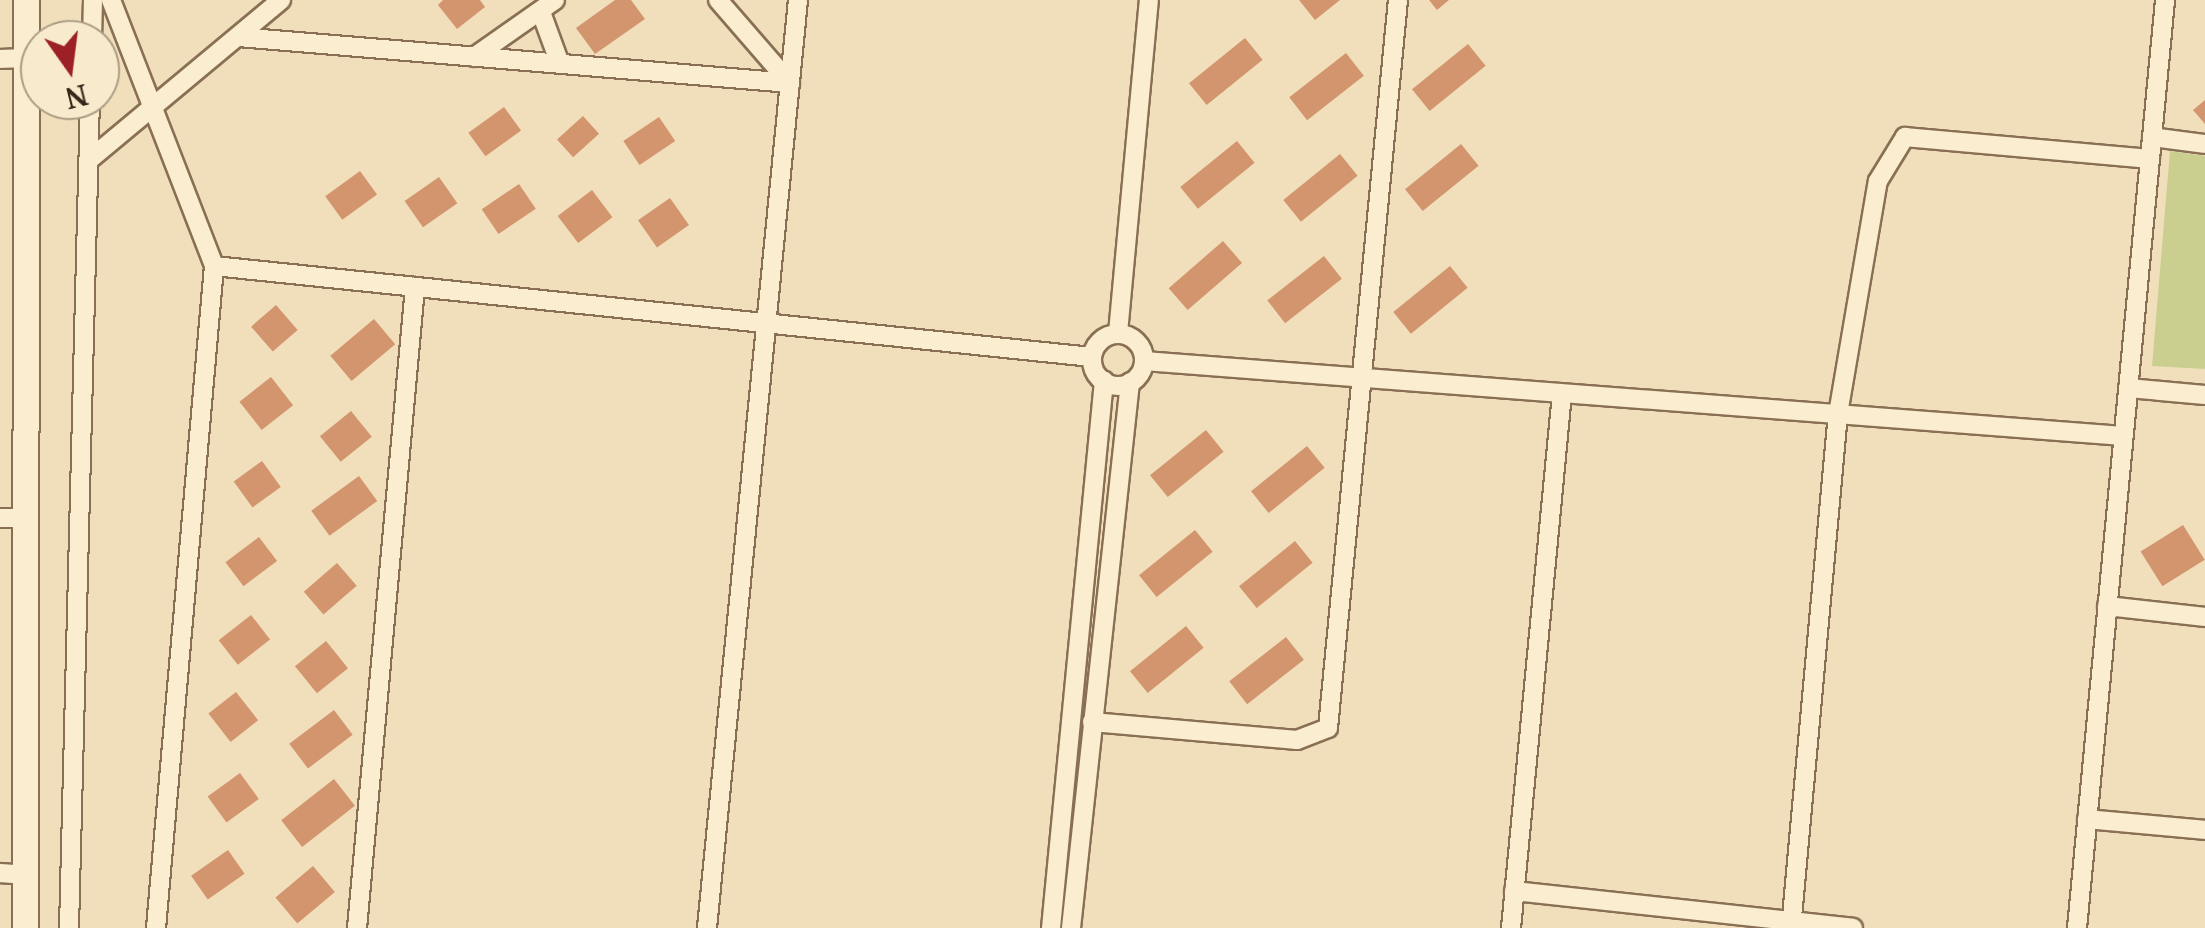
<!DOCTYPE html>
<html>
<head>
<meta charset="utf-8">
<style>
  body { margin:0 }
  #map { position:relative; width:2205px; height:928px; overflow:hidden; background:#f1dfbb; font-family:"Noto Serif",serif }
  div>[style] { position:absolute }
  .green>* { inset:0; background:#cacf8f }
  .building>* { inset:0; background:#d2956e; transform-origin:0 0 }
  .roads { filter:drop-shadow(2px 0 #896f54) drop-shadow(-2px 0 #896f54) drop-shadow(0 2px #896f54) drop-shadow(0 -2px #896f54) }
  .street>* { height:18px; margin:-9px; padding:0 9px; transform-origin:9px; border-radius:9px; background:#fbedcf }
  .street>.ring { margin:-9px; padding:0; box-sizing:content-box; background:none; border:18px solid #fbedcf; border-radius:50% }
  .secondary>* { height:25px; margin:-12.5px; padding:0 12.5px; transform-origin:12.5px; border-radius:12.5px; background:#fbedcf }
  span { translate:-50% -50%; white-space:nowrap; text-align:center; line-height:1.15; -webkit-text-stroke:8px #f8eacc; paint-order:stroke }
  .north { position:absolute; left:20px; top:20px; width:100px; height:100px; box-sizing:border-box; background:#f8eacc; border:2px solid #ab9c85; border-radius:50%; rotate:166deg; font-size:28px; font-weight:700; line-height:40px; text-align:center; color:#37271a }
  .north::after { content:''; display:block; margin:auto; width:35px; height:45px; background:#9c2025; clip-path:polygon(50% 0,100% 100%,50% 72%,0 100%) }
</style>
</head>
<body>
<div id="map">
  <div class="green">
    <div style="clip-path:polygon(2170px 151px,2205px 156px,2205px 369px,2152px 366px)"></div>
  </div>
  <div class="building">
    <div style="clip-path:polygon(443px 0,480px 0,485px 7px,457px 29px,438px 5px)"></div>
    <div style="clip-path:polygon(615px 0,631px 0,645px 19px,595px 54px,576px 28px)"></div>
    <div style="clip-path:polygon(1299px 0,1340px 0,1315px 20px)"></div>
    <div style="clip-path:polygon(1429px 0,1449px 0,1437px 10px)"></div>
    <div style="left:1245px;top:38px;width:28px;height:72px;rotate:51deg"></div>
    <div style="left:1468px;top:44px;width:28px;height:72px;rotate:51deg"></div>
    <div style="left:1346px;top:53px;width:29px;height:72px;rotate:52deg"></div>
    <div style="clip-path:polygon(2205px 100px,2205px 124px,2193px 110px)"></div>
    <div style="left:504px;top:107px;width:29px;height:44px;rotate:54deg"></div>
    <div style="left:583px;top:116px;width:24px;height:35px;rotate:48deg"></div>
    <div style="left:659px;top:117px;width:29px;height:43px;rotate:56deg"></div>
    <div style="left:1237px;top:141px;width:28px;height:73px;rotate:51deg"></div>
    <div style="left:1461px;top:144px;width:28px;height:72px;rotate:51deg"></div>
    <div style="left:1340px;top:154px;width:28px;height:73px;rotate:51deg"></div>
    <div style="left:360px;top:171px;width:29px;height:43px;rotate:54deg"></div>
    <div style="left:439px;top:177px;width:32px;height:42px;rotate:55deg"></div>
    <div style="left:519px;top:184px;width:30px;height:45px;rotate:56deg"></div>
    <div style="left:592px;top:190px;width:34px;height:43px;rotate:53deg"></div>
    <div style="left:670px;top:198px;width:33px;height:39px;rotate:55deg"></div>
    <div style="left:1223px;top:241px;width:29px;height:72px;rotate:49deg"></div>
    <div style="left:1324px;top:256px;width:29px;height:72px;rotate:52deg"></div>
    <div style="left:1450px;top:266px;width:28px;height:73px;rotate:51deg"></div>
    <div style="left:276px;top:305px;width:33px;height:33px;rotate:49deg"></div>
    <div style="left:374px;top:319px;width:33px;height:57px;rotate:50deg"></div>
    <div style="left:271px;top:377px;width:36px;height:40px;rotate:52deg"></div>
    <div style="left:351px;top:411px;width:33px;height:40px;rotate:51deg"></div>
    <div style="left:1206px;top:430px;width:28px;height:72px;rotate:51deg"></div>
    <div style="left:1307px;top:446px;width:28px;height:72px;rotate:51deg"></div>
    <div style="left:262px;top:461px;width:32px;height:35px;rotate:54deg"></div>
    <div style="left:359px;top:476px;width:31px;height:59px;rotate:54deg"></div>
    <div style="left:2183px;top:525px;width:41px;height:50px;rotate:58deg"></div>
    <div style="left:1195px;top:530px;width:28px;height:72px;rotate:51deg"></div>
    <div style="left:259px;top:537px;width:30px;height:42px;rotate:53deg"></div>
    <div style="left:1295px;top:541px;width:28px;height:72px;rotate:51deg"></div>
    <div style="left:337px;top:563px;width:30px;height:44px;rotate:49deg"></div>
    <div style="left:251px;top:615px;width:31px;height:41px;rotate:52deg"></div>
    <div style="left:1186px;top:626px;width:28px;height:72px;rotate:51deg"></div>
    <div style="left:1286px;top:637px;width:29px;height:72px;rotate:52deg"></div>
    <div style="left:326px;top:641px;width:35px;height:40px;rotate:51deg"></div>
    <div style="left:236px;top:692px;width:36px;height:35px;rotate:52deg"></div>
    <div style="left:334px;top:710px;width:31px;height:56px;rotate:53deg"></div>
    <div style="left:240px;top:773px;width:32px;height:40px;rotate:54deg"></div>
    <div style="left:334px;top:779px;width:34px;height:67px;rotate:52deg"></div>
    <div style="left:228px;top:850px;width:29px;height:45px;rotate:55deg"></div>
    <div style="left:313px;top:866px;width:34px;height:49px;rotate:50deg"></div>
  </div>
  <div class="roads">
    <div class="street">
      <div style="left:111px;top:0;width:285px;rotate:68.8deg"></div>
      <div style="left:214px;top:266px;width:883px;rotate:5.92deg"></div>
      <div style="left:718px;top:0;width:110px;rotate:49.1deg"></div>
      <div style="left:541px;top:12px;width:55px;rotate:69.9deg"></div>
      <div style="left:238px;top:37px;width:554px;rotate:4.76deg"></div>
      <div style="left:92px;top:40px;width:40px;rotate:-88.6deg"></div>
      <div style="left:474px;top:57px;width:99px;rotate:-35.1deg"></div>
      <div style="left:0;top:59px;width:26px;rotate:-2deg"></div>
      <div style="left:2152px;top:137px;width:53px;rotate:7.5deg"></div>
      <div style="left:89px;top:160px;width:250px;rotate:-39.8deg"></div>
      <div style="left:1118px;top:333px;width:334px;rotate:-84.7deg"></div>
      <div class="ring" style="left:1092px;top:334px;width:34px;height:34px"></div>
      <div style="left:1144px;top:361px;width:982px;rotate:4.38deg"></div>
      <div style="left:2128px;top:388px;width:77px;rotate:5.2deg"></div>
      <div style="left:0;top:518px;width:25px"></div>
      <div style="left:2107px;top:606px;width:99px;rotate:6.4deg"></div>
      <div style="left:1092px;top:722px;width:206px;rotate:5deg"></div>
      <div style="left:1297px;top:740px;width:33px;rotate:-21deg"></div>
      <div style="left:1328px;top:728px;width:731px;rotate:-84.51deg"></div>
      <div style="left:2087px;top:819px;width:119px;rotate:5.3deg"></div>
      <div style="left:0;top:873px;width:26px;rotate:4deg"></div>
      <div style="left:1514px;top:891px;width:341px;rotate:6.2deg"></div>
      <div style="left:69px;top:928px;width:828px;rotate:-88.55deg"></div>
      <div style="left:156px;top:928px;width:665px;rotate:-84.99deg"></div>
      <div style="left:357px;top:928px;width:644px;rotate:-84.83deg"></div>
      <div style="left:707px;top:928px;width:932px;rotate:-84.4deg"></div>
      <div style="left:1051px;top:928px;width:550px;rotate:-84.47deg"></div>
      <div style="left:1071px;top:928px;width:549px;rotate:-83.83deg"></div>
      <div style="left:1511px;top:928px;width:537px;rotate:-84.55deg"></div>
      <div style="left:1791px;top:928px;width:516px;rotate:-84.78deg"></div>
      <div style="left:1838px;top:414px;width:236px;rotate:-80.3deg"></div>
      <div style="left:1878px;top:181px;width:52px;rotate:-58.5deg"></div>
      <div style="left:1905px;top:137px;width:246px;rotate:5.1deg"></div>
      <div style="left:2077px;top:928px;width:932px;rotate:-84.58deg"></div>
    </div>
    <div class="secondary">
      <div style="left:25px;top:928px;width:928px;rotate:-89.94deg"></div>
    </div>
  </div>
  <div class="north">N</div>
</div>
</body>
</html>
